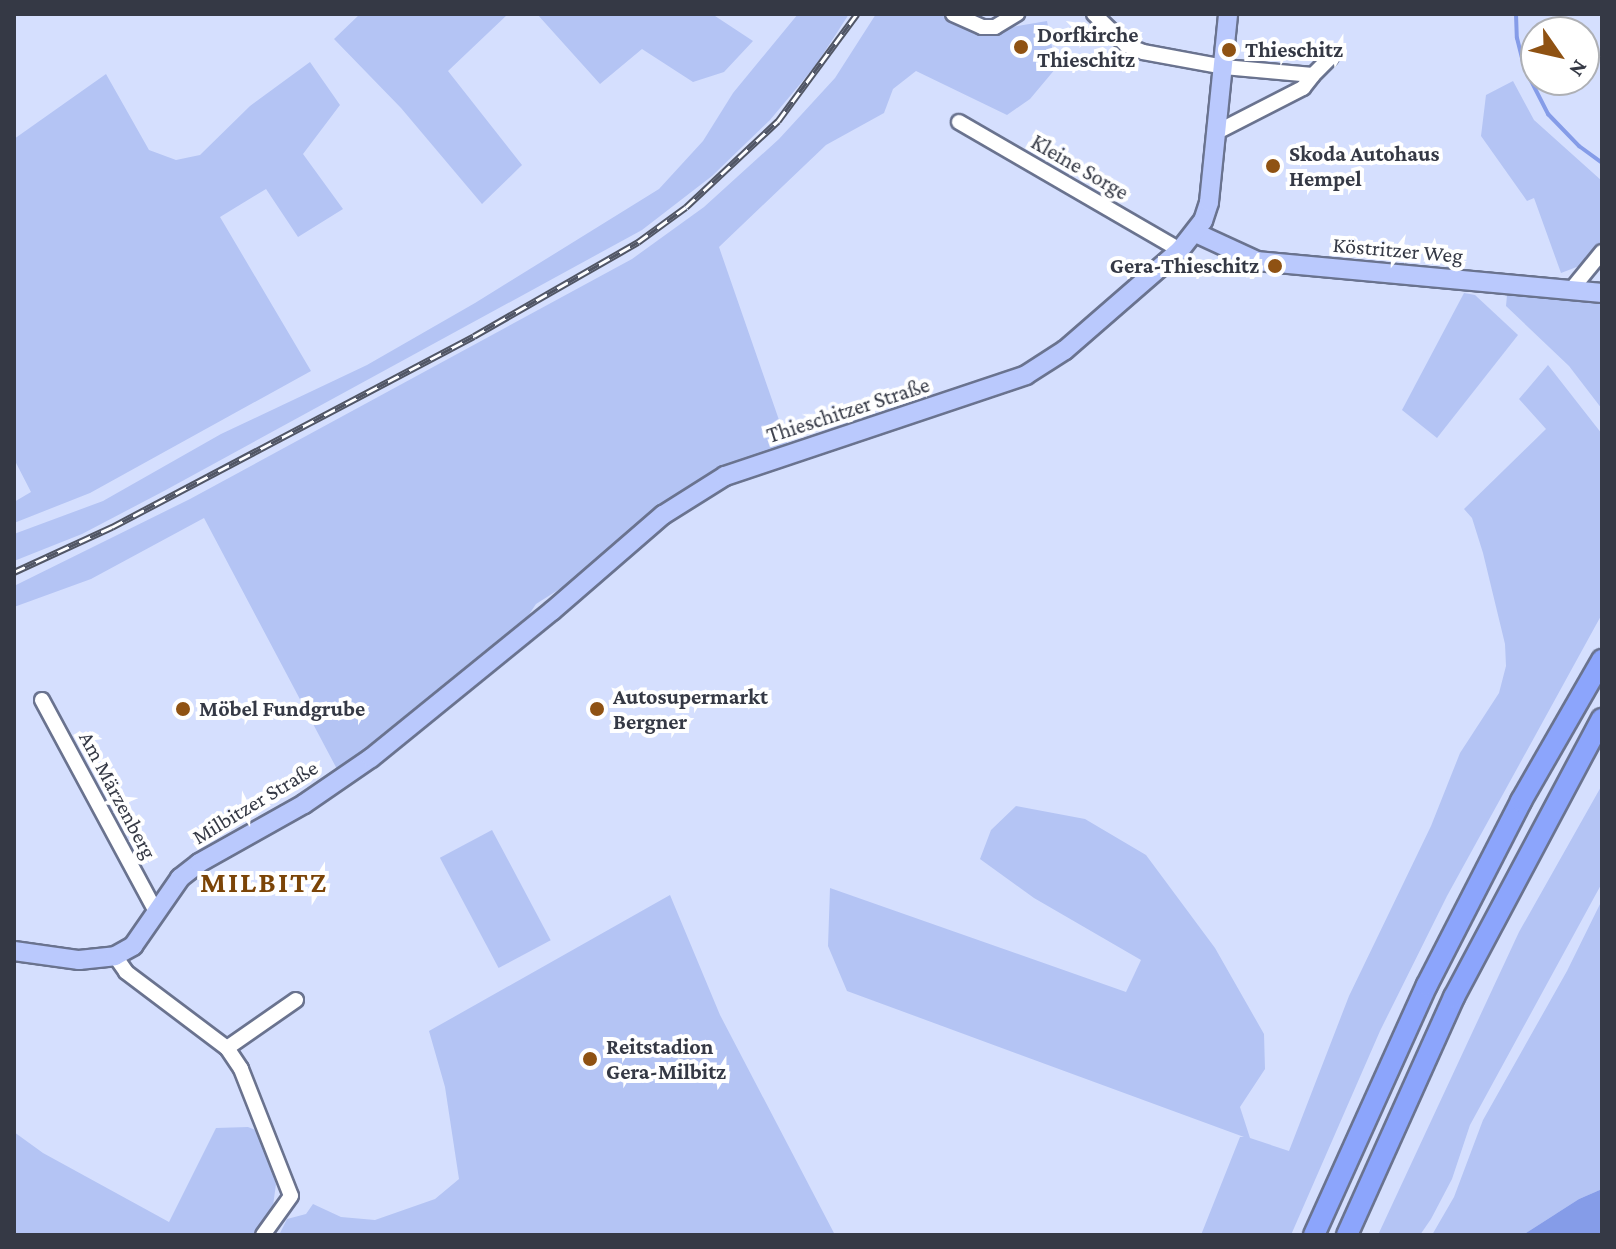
<!DOCTYPE html>
<html>
<head>
<meta charset="utf-8">
<style>
  body { margin:0 }
  #map { position:relative; width:1616px; height:1249px; overflow:hidden; background:#d5dffe; font-family:"Crimson Pro",serif }
  div>[style] { position:absolute }
  .green>* { inset:0; background:#b4c4f4; transform-origin:0 0 }
  .water>* { inset:0; background:#859ce8 }
  .stream>* { height:4px; margin:-2px; padding:0 2px; transform-origin:2px; border-radius:2px; background:#859ce8 }
  .roads { filter:drop-shadow(2px 0 #6a738f) drop-shadow(-2px 0 #6a738f) drop-shadow(0 2px #6a738f) drop-shadow(0 -2px #6a738f) }
  .minor>* { height:14px; margin:-7px; padding:0 7px; transform-origin:7px; border-radius:7px; background:#fff }
  .major>* { height:18px; margin:-9px; padding:0 9px; transform-origin:9px; border-radius:9px; background:#bac9fd }
  .highway>* { height:20px; margin:-10px; padding:0 10px; transform-origin:10px; border-radius:10px; background:#8ca5fc }
  .rail>* { height:7px; margin-top:-3.5px; transform-origin:0; background:repeating-linear-gradient(90deg,#fff 0 12px,#515665 0 24px); box-sizing:border-box; border-block:2px solid #515665 }
  .dots>* { width:22px; height:22px; translate:-50% -50%; box-sizing:border-box; border:4px solid #fff; border-radius:50% }
  span { translate:-50% -50%; white-space:nowrap; text-align:center; line-height:1.15; -webkit-text-stroke:8px #fff; paint-order:stroke }
  .poi-label { font-size:22px; color:#353945; font-weight:700 }
  .left { translate:0 -50%; text-align:left }
  .right { translate:-100% -50%; text-align:right }
  .street-label { font-size:22px; color:#353945 }
  .district-label { font-size:30px; color:#7b4407; font-weight:700; letter-spacing:2px }
  .frame { position:absolute; inset:0; border:16px solid #353945; pointer-events:none }
  .north { position:absolute; left:1520px; top:16px; width:80px; height:80px; box-sizing:border-box; background:#fff; border:2px solid #aeb0b5; border-radius:50%; rotate:124deg; font-size:22px; font-weight:700; line-height:32px; text-align:center; color:#353945 }
  .north::after { content:''; display:block; margin:auto; width:28px; height:36px; background:#8f5213; clip-path:polygon(50% 0,100% 100%,50% 72%,0 100%) }
</style>
</head>
<body>
<div id="map">
  <div class="green">
    <div style="clip-path:polygon(360px 14px,508px 14px,448px 71px,522px 165px,482px 204px,401px 108px,334px 39px)"></div>
    <div style="clip-path:polygon(537px 14px,712px 14px,753px 41px,724px 72px,693px 82px,642px 49px,600px 84px)"></div>
    <div style="clip-path:polygon(798px 14px,849px 14px,816px 65px,770px 120px,712px 176px,642px 230px,164px 491px,82px 534px,14px 561px,14px 534px,103px 501px,221px 434px,367px 365px,475px 303px,659px 189px,703px 141px,733px 93px)"></div>
    <div style="clip-path:polygon(876px 14px,950px 14px,994px 30px,1047px 21px,1056px 68px,1030px 99px,1007px 115px,916px 71px,893px 89px,884px 113px,826px 145px,719px 247px,787px 443px,694px 484px,662px 507px,585px 573px,536px 604px,524px 622px,387px 737px,338px 771px,204px 518px,91px 579px,14px 607px,14px 586px,190px 499px,632px 259px,704px 207px,779px 139px,835px 78px)"></div>
    <div style="clip-path:polygon(310px 62px,340px 105px,303px 154px,343px 209px,298px 237px,266px 189px,220px 217px,311px 371px,90px 493px,14px 523px,14px 502px,31px 492px,14px 459px,14px 139px,106px 74px,149px 150px,176px 160px,200px 155px,250px 106px)"></div>
    <div style="clip-path:polygon(1513px 81px,1534px 120px,1602px 181px,1602px 245px,1587px 263px,1561px 273px,1534px 198px,1527px 201px,1481px 136px,1486px 95px)"></div>
    <div style="clip-path:polygon(1464px 293px,1475px 295px,1518px 335px,1437px 438px,1402px 410px)"></div>
    <div style="clip-path:polygon(1507px 295px,1602px 304px,1602px 409px,1569px 366px,1506px 306px)"></div>
    <div style="clip-path:polygon(1548px 365px,1602px 434px,1602px 614px,1447px 896px,1380px 1031px,1291px 1235px,1201px 1235px,1240px 1137px,1244px 1137px,847px 991px,828px 946px,830px 888px,1126px 992px,1141px 960px,1034px 898px,980px 859px,991px 830px,1016px 806px,1085px 819px,1146px 855px,1215px 948px,1264px 1034px,1265px 1069px,1240px 1107px,1250px 1138px,1289px 1151px,1349px 996px,1431px 826px,1460px 753px,1499px 693px,1506px 666px,1505px 644px,1483px 553px,1472px 518px,1464px 509px,1546px 429px,1519px 399px)"></div>
    <div style="clip-path:polygon(1602px 785px,1602px 883px,1470px 1125px,1452px 1179px,1431px 1219px,1420px 1235px,1378px 1235px,1519px 932px)"></div>
    <div style="left:492px;top:830px;width:125px;height:59px;rotate:62deg"></div>
    <div style="clip-path:polygon(670px 895px,720px 1015px,835px 1235px,279px 1235px,287px 1219px,306px 1214px,313px 1204px,341px 1217px,375px 1220px,435px 1199px,459px 1179px,445px 1087px,429px 1031px)"></div>
    <div style="clip-path:polygon(1602px 900px,1602px 1189px,1579px 1199px,1523px 1235px,1432px 1235px,1454px 1197px,1483px 1120px,1567px 971px)"></div>
    <div style="clip-path:polygon(248px 1127px,260px 1132px,276px 1184px,273px 1206px,258px 1235px,14px 1235px,14px 1132px,43px 1153px,169px 1222px,216px 1128px)"></div>
  </div>
  <div class="water">
    <div style="clip-path:polygon(1602px 1189px,1602px 1235px,1523px 1235px,1579px 1199px)"></div>
  </div>
  <div class="stream">
    <div style="left:1516px;top:14px;width:24px;rotate:88deg"></div>
    <div style="left:1517px;top:38px;width:32px;rotate:76deg"></div>
    <div style="left:1525px;top:69px;width:51px;rotate:62.9deg"></div>
    <div style="left:1548px;top:114px;width:45px;rotate:45.9deg"></div>
    <div style="left:1579px;top:146px;width:29px;rotate:36deg"></div>
  </div>
  <div class="roads">
    <div class="minor">
      <div style="left:953px;top:14px;width:32px;rotate:24deg"></div>
      <div style="left:982px;top:27px;width:13px"></div>
      <div style="left:995px;top:27px;width:26px;rotate:-31deg"></div>
      <div style="left:1094px;top:14px;width:45px;rotate:44.1deg"></div>
      <div style="left:1126px;top:45px;width:18px;rotate:22deg"></div>
      <div style="left:1143px;top:52px;width:82px;rotate:10.5deg"></div>
      <div style="left:1224px;top:67px;width:89px;rotate:5.1deg"></div>
      <div style="left:1313px;top:75px;width:25px;rotate:-45deg"></div>
      <div style="left:959px;top:122px;width:255px;rotate:30.1deg"></div>
      <div style="left:1217px;top:132px;width:97px;rotate:-27.1deg"></div>
      <div style="left:1303px;top:88px;width:16px;rotate:-52deg"></div>
      <div style="left:1571px;top:290px;width:49px;rotate:-50.8deg"></div>
      <div style="left:42px;top:700px;width:238px;rotate:61.7deg"></div>
      <div style="left:115px;top:956px;width:19px;rotate:55deg"></div>
      <div style="left:126px;top:972px;width:126px;rotate:37deg"></div>
      <div style="left:227px;top:1048px;width:25px;rotate:56deg"></div>
      <div style="left:241px;top:1069px;width:136px;rotate:68.5deg"></div>
      <div style="left:291px;top:1196px;width:48px;rotate:125.7deg"></div>
      <div style="left:227px;top:1048px;width:84px;rotate:-34.8deg"></div>
    </div>
    <div class="major">
      <div style="left:1196px;top:233px;width:67px;rotate:24.7deg"></div>
      <div style="left:1257px;top:261px;width:346px;rotate:5.3deg"></div>
      <div style="left:14px;top:951px;width:66px;rotate:7.9deg"></div>
      <div style="left:79px;top:960px;width:36px;rotate:-6deg"></div>
      <div style="left:115px;top:956px;width:21px;rotate:-29deg"></div>
      <div style="left:133px;top:946px;width:83px;rotate:-55.3deg"></div>
      <div style="left:180px;top:878px;width:24px;rotate:-38deg"></div>
      <div style="left:199px;top:863px;width:120px;rotate:-29.3deg"></div>
      <div style="left:304px;top:804px;width:81px;rotate:-34.5deg"></div>
      <div style="left:371px;top:758px;width:233px;rotate:-39.1deg"></div>
      <div style="left:552px;top:611px;width:147px;rotate:-40.9deg"></div>
      <div style="left:663px;top:515px;width:73px;rotate:-32.2deg"></div>
      <div style="left:725px;top:476px;width:317px;rotate:-18.5deg"></div>
      <div style="left:1026px;top:375px;width:46px;rotate:-32.7deg"></div>
      <div style="left:1065px;top:350px;width:152px;rotate:-41deg"></div>
      <div style="left:1180px;top:250px;width:37px;rotate:-52deg"></div>
      <div style="left:1203px;top:221px;width:20px;rotate:-72deg"></div>
      <div style="left:1209px;top:202px;width:189px;rotate:-84.2deg"></div>
    </div>
    <div class="highway">
      <div style="left:1314px;top:1235px;width:274px;rotate:-65.7deg"></div>
      <div style="left:1427px;top:985px;width:207px;rotate:-62.9deg"></div>
      <div style="left:1521px;top:801px;width:163px;rotate:-60.1deg"></div>
      <div style="left:1347px;top:1235px;width:261px;rotate:-65.8deg"></div>
      <div style="left:1454px;top:997px;width:315px;rotate:-62deg"></div>
    </div>
  </div>
  <div class="rail">
    <div style="left:14px;top:572px;width:108px;rotate:-24.7deg"></div>
    <div style="left:112px;top:527px;width:409px;rotate:-27.8deg"></div>
    <div style="left:474px;top:336px;width:189px;rotate:-29.8deg"></div>
    <div style="left:638px;top:242px;width:59px;rotate:-36.1deg"></div>
    <div style="left:686px;top:207px;width:126px;rotate:-43.1deg"></div>
    <div style="left:778px;top:121px;width:133px;rotate:-53.6deg"></div>
  </div>
  <div class="dots">
    <div style="left:1021px;top:47px;background:#8f5213"></div>
    <div style="left:1229px;top:50px;background:#8f5213"></div>
    <div style="left:1273px;top:166px;background:#8f5213"></div>
    <div style="left:1275px;top:266px;background:#8f5213"></div>
    <div style="left:183px;top:709px;background:#8f5213"></div>
    <div style="left:597px;top:709px;background:#8f5213"></div>
    <div style="left:590px;top:1059px;background:#8f5213"></div>
  </div>
  <div class="poi-label">
    <span class="left" style="left:1037px;top:47px">Dorfkirche<br>Thieschitz</span>
    <span class="left" style="left:1245px;top:50px">Thieschitz</span>
    <span class="left" style="left:1289px;top:166px">Skoda Autohaus<br>Hempel</span>
    <span class="right" style="left:1259px;top:266px">Gera-Thieschitz</span>
    <span class="left" style="left:613px;top:709px">Autosupermarkt<br>Bergner</span>
    <span class="left" style="left:199px;top:709px">Möbel Fundgrube</span>
    <span class="left" style="left:606px;top:1059px">Reitstadion<br>Gera-Milbitz</span>
  </div>
  <div class="street-label">
    <span style="left:1080px;top:167px;rotate:30deg">Kleine Sorge</span>
    <span style="left:1398px;top:250px;rotate:5deg">Köstritzer Weg</span>
    <span style="left:848px;top:410px;rotate:-18deg">Thieschitzer Straße</span>
    <span style="left:118px;top:795px;rotate:62deg">Am Märzenberg</span>
    <span style="left:255px;top:802px;rotate:-31deg">Milbitzer Straße</span>
  </div>
  <div class="district-label">
    <span style="left:264px;top:882px">MILBITZ</span>
  </div>
  <div class="frame"></div>
  <div class="north">N</div>
</div>
</body>
</html>
